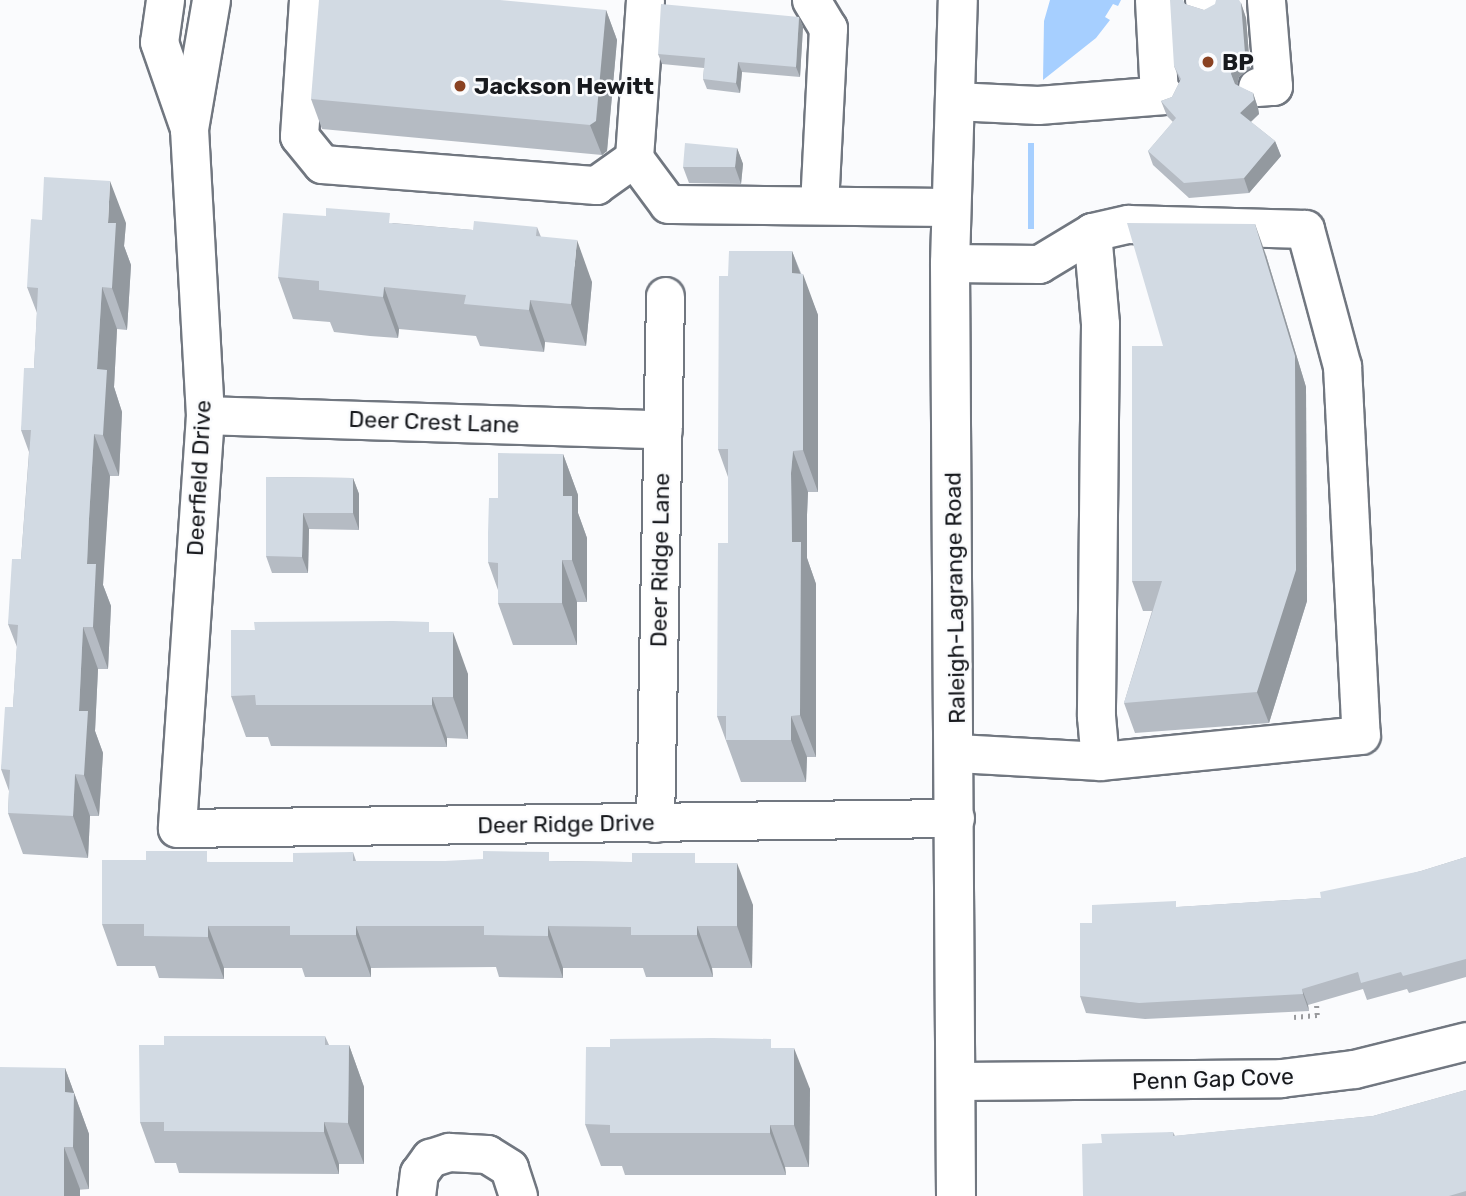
<!DOCTYPE html>
<html>
<head>
<meta charset="utf-8">
<style>
  body { margin:0 }
  #map { position:relative; width:1466px; height:1196px; overflow:hidden; background:#fafbfd; font-family:Rubik,sans-serif }
  div>[style] { position:absolute }
  .green>* { inset:0; background:#a6cfff; transform-origin:0 0 }
  .path>* { height:4.5px; margin-top:-2.25px; transform-origin:0; background:repeating-linear-gradient(90deg,#999a9d 0 2px,transparent 0 7px) }
  .roads { filter:drop-shadow(2px 0 #717780) drop-shadow(-2px 0 #717780) drop-shadow(0 2px #717780) drop-shadow(0 -2px #717780) }
  .minor>* { height:37px; margin:-18.5px; padding:0 18.5px; transform-origin:18.5px; border-radius:18.5px; background:#fff }
  .major>* { height:38px; margin:-19px; padding:0 19px; transform-origin:19px; border-radius:19px; background:#fff }
  .wall>* { inset:0; background:#b5bbc3 }
  .shaded-wall>* { inset:0; background:#93999f }
  .building>* { inset:0; background:#d2dae3 }
  .dots>* { width:19px; height:19px; translate:-50% -50%; box-sizing:border-box; border:4px solid #fafbfd; border-radius:50% }
  span { translate:-50% -50%; white-space:nowrap; text-align:center; line-height:1.15; -webkit-text-stroke:5px #fafbfd; paint-order:stroke }
  .poi-label { font-size:23px; color:#181a1e; font-weight:700 }
  .left { translate:0 -50%; text-align:left }
  .street-label { font-size:23px; color:#181a1e }
</style>
</head>
<body>
<div id="map">
  <div class="green">
    <div style="clip-path:polygon(1050px 0,1121px 0,1118px 6px,1113px 4px,1105px 17px,1110px 20px,1096px 38px,1043px 80px,1044px 21px)"></div>
    <div style="left:1034px;top:143px;width:86px;height:6px;rotate:90deg"></div>
  </div>
  <div class="path">
    <div style="left:1294px;top:1017px;width:23px;rotate:-5deg"></div>
    <div style="left:1317px;top:1015px;width:16px;rotate:-94deg"></div>
  </div>
  <div class="roads">
    <div class="minor">
      <div style="left:165px;top:0;width:42px;rotate:98.1deg"></div>
      <div style="left:159px;top:42px;width:91px;rotate:70.8deg"></div>
      <div style="left:211px;top:0;width:131px;rotate:99.7deg"></div>
      <div style="left:189px;top:129px;width:286px;rotate:86.8deg"></div>
      <div style="left:205px;top:415px;width:414px;rotate:93.9deg"></div>
      <div style="left:177px;top:828px;width:778px;rotate:-0.74deg"></div>
      <div style="left:308px;top:0;width:136px;rotate:93.8deg"></div>
      <div style="left:299px;top:136px;width:36px;rotate:51deg"></div>
      <div style="left:322px;top:164px;width:275px;rotate:4.4deg"></div>
      <div style="left:596px;top:185px;width:47px;rotate:-35.4deg"></div>
      <div style="left:645px;top:0;width:158px;rotate:94deg"></div>
      <div style="left:634px;top:158px;width:57px;rotate:53.5deg"></div>
      <div style="left:668px;top:204px;width:283px;rotate:0.6deg"></div>
      <div style="left:811px;top:0;width:33px;rotate:59deg"></div>
      <div style="left:828px;top:28px;width:176px;rotate:92.9deg"></div>
      <div style="left:1154px;top:0;width:95px;rotate:87deg"></div>
      <div style="left:1204px;top:0;width:4px;rotate:76deg"></div>
      <div style="left:1257px;top:87px;width:16px;rotate:-4deg"></div>
      <div style="left:1273px;top:86px;width:86px;rotate:-94.7deg"></div>
      <div style="left:954px;top:101px;width:84px;rotate:2.7deg"></div>
      <div style="left:1038px;top:105px;width:127px;rotate:-4.5deg"></div>
      <div style="left:1092px;top:232px;width:37px;rotate:-13deg"></div>
      <div style="left:1128px;top:224px;width:177px;rotate:1.6deg"></div>
      <div style="left:1305px;top:229px;width:142px;rotate:74.9deg"></div>
      <div style="left:1342px;top:366px;width:369px;rotate:87.1deg"></div>
      <div style="left:1361px;top:735px;width:262px;rotate:174.3deg"></div>
      <div style="left:950px;top:263px;width:89px;rotate:0.6deg"></div>
      <div style="left:1039px;top:264px;width:62px;rotate:-31.1deg"></div>
      <div style="left:1092px;top:232px;width:92px;rotate:85deg"></div>
      <div style="left:1100px;top:324px;width:392px;rotate:90.6deg"></div>
      <div style="left:1096px;top:716px;width:45px;rotate:84.9deg"></div>
      <div style="left:1100px;top:761px;width:143px;rotate:-176.8deg"></div>
      <div style="left:205px;top:415px;width:458px;rotate:1.8deg"></div>
      <div style="left:655px;top:823px;width:527px;rotate:-88.91deg"></div>
      <div style="left:957px;top:1081px;width:324px;rotate:-0.5deg"></div>
      <div style="left:1281px;top:1078px;width:74px;rotate:-7deg"></div>
      <div style="left:1354px;top:1069px;width:115px;rotate:-14deg"></div>
      <div style="left:416px;top:1196px;width:23px;rotate:-83deg"></div>
      <div style="left:419px;top:1173px;width:19px;rotate:-54deg"></div>
      <div style="left:430px;top:1158px;width:20px;rotate:-18deg"></div>
      <div style="left:449px;top:1152px;width:38px;rotate:3deg"></div>
      <div style="left:487px;top:1154px;width:26px;rotate:32deg"></div>
      <div style="left:509px;top:1168px;width:29px;rotate:72deg"></div>
    </div>
    <div class="major">
      <div style="left:956px;top:1196px;width:933px;rotate:-90.37deg"></div>
      <div style="left:950px;top:263px;width:263px;rotate:-88.3deg"></div>
    </div>
  </div>
  <div class="wall">
    <div style="clip-path:polygon(1241px 3px,1246px 18px,1250px 68px,1239px 77px,1237px 86px,1253px 93px,1258px 108px,1259px 114px,1251px 122px,1275px 141px,1281px 156px,1249px 193px,1189px 198px,1153px 165px,1148px 151px,1173px 122px,1167px 116px,1161px 101px,1172px 97px,1180px 81px,1174px 66px,1185px 4px,1204px 10px)"></div>
    <div style="clip-path:polygon(606px 10px,617px 40px,607px 151px,602px 155px,322px 129px,311px 99px)"></div>
    <div style="clip-path:polygon(799px 17px,803px 27px,800px 77px,742px 72px,740px 93px,707px 89px,703px 79px,704px 68px,662px 64px,658px 54px)"></div>
    <div style="clip-path:polygon(737px 148px,743px 164px,741px 184px,689px 183px,683px 167px)"></div>
    <div style="clip-path:polygon(126px 223px,124px 246px,131px 265px,127px 330px,117px 329px,114px 387px,122px 412px,119px 476px,110px 476px,104px 561px,103px 585px,111px 606px,108px 669px,98px 669px,95px 731px,103px 753px,99px 816px,90px 816px,88px 858px,23px 854px,8px 813px,9px 791px,1px 769px,13px 707px,17px 647px,8px 624px,21px 559px,29px 452px,21px 430px,34px 368px,37px 313px,27px 287px)"></div>
    <div style="clip-path:polygon(393px 223px,473px 230px,537px 227px,541px 237px,592px 282px,586px 346px,545px 342px,544px 352px,480px 346px,476px 336px,399px 329px,398px 338px,370px 336px,334px 332px,330px 322px,293px 319px,278px 277px)"></div>
    <div style="clip-path:polygon(792px 251px,818px 315px,818px 492px,808px 492px,807px 515px,807px 558px,816px 584px,816px 757px,807px 757px,806px 782px,741px 782px,717px 716px,728px 543px,728px 477px,718px 449px)"></div>
    <div style="clip-path:polygon(1266px 255px,1306px 387px,1307px 601px,1269px 723px,1135px 733px,1124px 703px,1152px 611px,1143px 611px,1132px 581px,1163px 346px)"></div>
    <div style="clip-path:polygon(563px 454px,578px 495px,578px 513px,587px 538px,587px 602px,577px 602px,577px 645px,513px 645px,498px 603px,498px 590px,488px 562px,498px 498px)"></div>
    <div style="clip-path:polygon(266px 477px,353px 478px,359px 494px,359px 530px,309px 529px,308px 573px,272px 573px,266px 556px)"></div>
    <div style="clip-path:polygon(433px 632px,468px 674px,468px 739px,447px 738px,447px 747px,271px 746px,268px 737px,246px 737px,231px 696px)"></div>
    <div style="clip-path:polygon(353px 852px,356px 861px,552px 861px,699px 863px,753px 905px,752px 968px,712px 968px,713px 977px,646px 977px,643px 968px,563px 968px,563px 978px,499px 977px,496px 967px,371px 968px,371px 977px,305px 977px,302px 968px,224px 968px,224px 979px,159px 978px,155px 966px,117px 966px,102px 924px,146px 860px,211px 862px,293px 862px)"></div>
    <div style="clip-path:polygon(1466px 857px,1466px 977px,1409px 993px,1407px 989px,1367px 1000px,1363px 989px,1308px 1005px,1309px 1011px,1145px 1019px,1086px 1013px,1080px 996px,1092px 923px,1178px 907px,1321px 898px,1421px 871px)"></div>
    <div style="clip-path:polygon(325px 1036px,329px 1045px,349px 1045px,364px 1087px,364px 1164px,339px 1164px,339px 1174px,179px 1173px,176px 1163px,155px 1163px,140px 1122px)"></div>
    <div style="clip-path:polygon(774px 1048px,810px 1089px,809px 1167px,785px 1167px,786px 1175px,625px 1175px,622px 1166px,601px 1166px,585px 1124px)"></div>
    <div style="clip-path:polygon(65px 1068px,89px 1134px,89px 1189px,0 1196px)"></div>
    <div style="clip-path:polygon(1466px 1090px,1466px 1196px,1083px 1196px,1102px 1143px,1173px 1132px,1175px 1136px,1373px 1116px)"></div>
  </div>
  <div class="shaded-wall">
    <div style="clip-path:polygon(1241px 3px,1246px 18px,1250px 68px,1239px 77px,1236px 89px,1231px 74px)"></div>
    <div style="clip-path:polygon(606px 10px,617px 40px,607px 151px,602px 155px,590px 125px)"></div>
    <div style="clip-path:polygon(799px 17px,803px 27px,800px 77px,796px 67px)"></div>
    <div style="clip-path:polygon(738px 62px,742px 72px,740px 93px,736px 83px)"></div>
    <div style="clip-path:polygon(1253px 93px,1258px 108px,1259px 114px,1245px 127px,1240px 113px)"></div>
    <div style="clip-path:polygon(1275px 141px,1281px 156px,1249px 193px,1244px 178px)"></div>
    <div style="clip-path:polygon(737px 148px,743px 164px,741px 184px,735px 167px)"></div>
    <div style="clip-path:polygon(110px 181px,126px 223px,124px 246px,131px 265px,127px 330px,112px 288px,108px 223px)"></div>
    <div style="clip-path:polygon(1255px 224px,1266px 255px,1306px 387px,1307px 601px,1269px 723px,1257px 692px)"></div>
    <div style="clip-path:polygon(577px 240px,592px 282px,586px 346px,571px 304px)"></div>
    <div style="clip-path:polygon(792px 251px,803px 281px,803px 274px,818px 315px,818px 492px,803px 450px,792px 273px)"></div>
    <div style="clip-path:polygon(102px 287px,117px 329px,114px 387px,122px 412px,119px 476px,103px 435px,97px 369px)"></div>
    <div style="clip-path:polygon(384px 287px,399px 329px,398px 338px,383px 297px)"></div>
    <div style="clip-path:polygon(530px 300px,545px 342px,544px 352px,529px 310px)"></div>
    <div style="clip-path:polygon(94px 434px,110px 476px,103px 585px,111px 606px,108px 669px,93px 627px,87px 564px,89px 519px)"></div>
    <div style="clip-path:polygon(793px 451px,808px 492px,807px 515px,807px 558px,816px 584px,816px 757px,800px 715px,792px 542px,791px 473px)"></div>
    <div style="clip-path:polygon(563px 454px,578px 495px,578px 513px,587px 538px,587px 602px,572px 560px,563px 496px)"></div>
    <div style="clip-path:polygon(353px 478px,359px 494px,359px 530px,353px 513px)"></div>
    <div style="clip-path:polygon(303px 513px,309px 529px,308px 573px,302px 557px)"></div>
    <div style="clip-path:polygon(562px 560px,577px 602px,577px 645px,562px 603px)"></div>
    <div style="clip-path:polygon(83px 627px,98px 669px,95px 731px,103px 753px,99px 816px,84px 775px,79px 711px)"></div>
    <div style="clip-path:polygon(453px 632px,468px 674px,468px 739px,453px 697px)"></div>
    <div style="clip-path:polygon(432px 697px,447px 738px,447px 747px,432px 705px)"></div>
    <div style="clip-path:polygon(791px 716px,807px 757px,806px 782px,791px 740px)"></div>
    <div style="clip-path:polygon(75px 774px,90px 816px,88px 858px,73px 816px)"></div>
    <div style="clip-path:polygon(737px 863px,753px 905px,752px 968px,737px 926px)"></div>
    <div style="clip-path:polygon(208px 926px,224px 968px,224px 979px,208px 937px)"></div>
    <div style="clip-path:polygon(356px 926px,371px 968px,371px 977px,356px 935px)"></div>
    <div style="clip-path:polygon(548px 926px,563px 968px,563px 978px,548px 936px)"></div>
    <div style="clip-path:polygon(697px 926px,712px 968px,713px 977px,697px 935px)"></div>
    <div style="clip-path:polygon(1302px 989px,1308px 1005px,1309px 1011px,1303px 994px)"></div>
    <div style="clip-path:polygon(349px 1045px,364px 1087px,364px 1164px,348px 1123px)"></div>
    <div style="clip-path:polygon(794px 1048px,810px 1089px,809px 1167px,794px 1125px)"></div>
    <div style="clip-path:polygon(65px 1068px,89px 1134px,89px 1189px,73px 1147px,65px 1092px)"></div>
    <div style="clip-path:polygon(324px 1122px,339px 1164px,339px 1174px,324px 1132px)"></div>
    <div style="clip-path:polygon(770px 1125px,785px 1167px,786px 1175px,770px 1133px)"></div>
    <div style="clip-path:polygon(64px 1147px,80px 1189px,80px 1196px,64px 1196px)"></div>
  </div>
  <div class="building">
    <div style="clip-path:polygon(319px 0,500px 0,606px 10px,596px 121px,590px 125px,311px 99px)"></div>
    <div style="clip-path:polygon(1170px 0,1183px 0,1185px 4px,1204px 10px,1215px 4px,1216px 0,1239px 0,1241px 3px,1245px 53px,1233px 62px,1231px 74px,1235px 84px,1253px 93px,1254px 100px,1240px 113px,1275px 141px,1244px 178px,1184px 183px,1148px 151px,1176px 118px,1161px 101px,1172px 97px,1181px 79px,1174px 66px)"></div>
    <div style="clip-path:polygon(661px 4px,799px 17px,796px 67px,738px 62px,736px 83px,703px 79px,705px 58px,658px 54px)"></div>
    <div style="clip-path:polygon(685px 143px,737px 148px,735px 167px,683px 167px)"></div>
    <div style="clip-path:polygon(44px 177px,110px 181px,108px 223px,116px 223px,112px 288px,102px 287px,97px 369px,107px 370px,103px 435px,94px 434px,89px 519px,87px 564px,96px 564px,93px 627px,83px 627px,79px 711px,88px 711px,84px 775px,75px 774px,73px 816px,8px 813px,10px 770px,1px 769px,5px 707px,13px 707px,18px 625px,8px 624px,12px 559px,21px 559px,31px 430px,21px 430px,24px 368px,34px 368px,38px 288px,27px 287px,31px 219px,42px 220px)"></div>
    <div style="clip-path:polygon(326px 208px,390px 213px,389px 223px,473px 230px,474px 221px,537px 227px,536px 236px,577px 240px,571px 304px,530px 300px,529px 310px,464px 304px,466px 295px,384px 287px,383px 297px,355px 294px,319px 290px,319px 281px,278px 277px,283px 213px,326px 216px)"></div>
    <div style="clip-path:polygon(1127px 223px,1255px 224px,1295px 356px,1296px 570px,1257px 692px,1124px 703px,1162px 581px,1132px 581px,1132px 346px,1163px 346px)"></div>
    <div style="clip-path:polygon(729px 251px,792px 251px,792px 273px,803px 274px,803px 450px,793px 451px,791px 473px,792px 542px,801px 542px,800px 715px,791px 716px,791px 740px,726px 740px,726px 716px,717px 716px,718px 543px,728px 543px,728px 449px,718px 449px,719px 276px,728px 276px)"></div>
    <div style="clip-path:polygon(498px 453px,563px 454px,563px 496px,572px 496px,572px 560px,562px 560px,562px 603px,498px 603px,498px 563px,488px 562px,488px 533px,489px 498px,498px 498px)"></div>
    <div style="clip-path:polygon(266px 477px,353px 478px,353px 513px,303px 513px,302px 557px,266px 556px)"></div>
    <div style="clip-path:polygon(393px 621px,429px 622px,429px 632px,453px 632px,453px 697px,432px 697px,432px 705px,256px 705px,255px 695px,231px 696px,231px 630px,255px 630px,254px 622px)"></div>
    <div style="clip-path:polygon(146px 851px,207px 851px,207px 862px,293px 862px,293px 853px,353px 852px,353px 861px,445px 861px,483px 859px,483px 851px,549px 852px,549px 861px,632px 862px,632px 853px,695px 853px,695px 863px,737px 863px,737px 926px,697px 926px,697px 935px,631px 935px,631px 927px,548px 926px,548px 936px,484px 935px,484px 926px,356px 926px,356px 935px,290px 935px,290px 926px,208px 926px,208px 937px,144px 936px,144px 924px,102px 924px,102px 860px,146px 860px)"></div>
    <div style="clip-path:polygon(1466px 857px,1466px 959px,1403px 976px,1401px 972px,1361px 983px,1358px 972px,1302px 989px,1303px 994px,1139px 1003px,1080px 996px,1080px 923px,1092px 923px,1092px 905px,1176px 901px,1176px 907px,1321px 898px,1320px 892px,1421px 871px)"></div>
    <div style="clip-path:polygon(164px 1036px,325px 1036px,325px 1045px,349px 1045px,348px 1123px,324px 1122px,324px 1132px,164px 1131px,164px 1122px,140px 1122px,139px 1045px,164px 1045px)"></div>
    <div style="clip-path:polygon(713px 1038px,771px 1039px,771px 1048px,794px 1048px,794px 1125px,770px 1125px,770px 1133px,610px 1133px,610px 1125px,585px 1124px,586px 1047px,610px 1047px,610px 1039px)"></div>
    <div style="clip-path:polygon(0 1067px,65px 1068px,65px 1092px,74px 1093px,73px 1147px,64px 1147px,64px 1196px,0 1196px)"></div>
    <div style="clip-path:polygon(1466px 1090px,1466px 1191px,1449px 1196px,1083px 1196px,1082px 1144px,1102px 1143px,1101px 1134px,1173px 1132px,1173px 1136px,1373px 1116px)"></div>
  </div>
  <div class="dots">
    <div style="left:1208px;top:62px;background:#8a4222"></div>
    <div style="left:460px;top:86px;background:#8a4222"></div>
  </div>
  <div class="poi-label">
    <span class="left" style="left:1222px;top:62px">BP</span>
    <span class="left" style="left:474px;top:86px">Jackson Hewitt</span>
  </div>
  <div class="street-label">
    <span style="left:434px;top:422px;rotate:2deg">Deer Crest Lane</span>
    <span style="left:199px;top:478px;rotate:-87deg">Deerfield Drive</span>
    <span style="left:660px;top:560px;rotate:-89deg">Deer Ridge Lane</span>
    <span style="left:955px;top:598px;rotate:-91deg">Raleigh-Lagrange Road</span>
    <span style="left:566px;top:824px;rotate:-1deg">Deer Ridge Drive</span>
    <span style="left:1213px;top:1079px;rotate:-2deg">Penn Gap Cove</span>
  </div>
</div>
</body>
</html>
